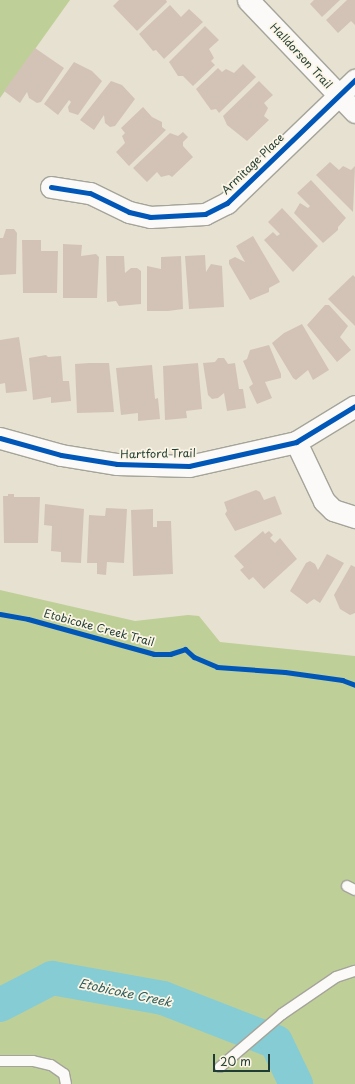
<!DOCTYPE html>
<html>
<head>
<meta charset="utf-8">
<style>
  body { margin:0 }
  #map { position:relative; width:355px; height:1084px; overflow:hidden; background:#e7e1d1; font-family:"Playpen Sans",sans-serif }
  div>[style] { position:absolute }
  .green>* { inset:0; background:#bfcf98 }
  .river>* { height:34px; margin:-17px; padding:0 17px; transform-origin:17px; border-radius:17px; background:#85ccd5 }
  .building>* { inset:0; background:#d3c3b7 }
  .roads { filter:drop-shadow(1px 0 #a4a49a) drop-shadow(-1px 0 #a4a49a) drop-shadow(0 1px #a4a49a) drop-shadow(0 -1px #a4a49a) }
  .service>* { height:10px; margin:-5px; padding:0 5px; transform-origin:5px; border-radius:5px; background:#fbfaf8 }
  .minor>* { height:21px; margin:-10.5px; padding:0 10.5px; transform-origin:10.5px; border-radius:10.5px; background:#fbfaf8 }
  .cycleway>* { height:5px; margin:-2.5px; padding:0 2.5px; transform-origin:2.5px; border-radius:2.5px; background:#0057b8 }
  span { translate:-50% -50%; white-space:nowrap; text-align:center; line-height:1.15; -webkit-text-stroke:3.5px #fcf5e5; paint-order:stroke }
  .street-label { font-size:11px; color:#1f3d34 }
  .water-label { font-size:12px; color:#2e5e5d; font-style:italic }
  .scale { position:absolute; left:213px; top:1054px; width:57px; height:18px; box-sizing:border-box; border:2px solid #1f3d34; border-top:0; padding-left:5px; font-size:12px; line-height:14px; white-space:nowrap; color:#1f3d34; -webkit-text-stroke:3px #fcf5e5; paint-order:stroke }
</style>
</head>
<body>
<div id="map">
  <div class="green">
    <div style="clip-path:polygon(0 0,70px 0,0 98px)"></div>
    <div style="clip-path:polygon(0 590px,135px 621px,188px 615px,199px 616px,220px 642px,355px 656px,355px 1084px,0 1084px)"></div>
  </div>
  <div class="river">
    <div style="left:0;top:1005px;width:59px;rotate:-27.4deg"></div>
    <div style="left:52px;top:978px;width:113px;rotate:10.2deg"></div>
    <div style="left:163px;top:998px;width:121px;rotate:21.3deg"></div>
    <div style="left:276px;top:1042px;width:47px;rotate:64.5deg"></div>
  </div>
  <div class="building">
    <div style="clip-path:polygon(119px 0,166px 0,167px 2px,137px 31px,113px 6px)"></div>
    <div style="clip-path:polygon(314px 0,340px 0,322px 17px,310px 4px)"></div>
    <div style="clip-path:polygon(347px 0,355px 0,355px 25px,351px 21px,338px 33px,326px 20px)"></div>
    <div style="clip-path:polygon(170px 5px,181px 17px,189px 9px,203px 22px,164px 59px,156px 50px,153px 51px,139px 34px)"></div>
    <div style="clip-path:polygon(205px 26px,219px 40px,209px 49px,214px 58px,211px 61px,215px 65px,193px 86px,183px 76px,178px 76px,169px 62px)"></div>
    <div style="clip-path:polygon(35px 48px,64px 68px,41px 102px,37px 103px,29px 98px,27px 92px,20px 103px,4px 91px)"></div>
    <div style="clip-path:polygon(74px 62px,92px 71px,102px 81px,78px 115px,69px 112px,68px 107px,71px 102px,69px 100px,58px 115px,44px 104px)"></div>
    <div style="clip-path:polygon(243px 64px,256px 77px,219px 113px,216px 109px,211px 110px,196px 89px,218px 68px,222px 72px,226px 69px,234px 73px)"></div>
    <div style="clip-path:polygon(111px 81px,122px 85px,135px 99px,115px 126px,110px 127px,105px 123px,104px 115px,94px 130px,80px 120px)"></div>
    <div style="clip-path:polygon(259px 81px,273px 95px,264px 103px,268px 108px,264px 116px,269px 120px,247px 141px,227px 125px,223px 116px)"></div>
    <div style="clip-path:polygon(143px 107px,152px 117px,162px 122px,162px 127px,166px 130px,129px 166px,116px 152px,125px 143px,122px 136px,125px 133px,121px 128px)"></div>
    <div style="clip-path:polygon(183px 132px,188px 137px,183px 142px,183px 146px,193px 157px,172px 177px,169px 175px,161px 177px,157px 172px,147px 182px,133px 168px,170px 133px,178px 136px)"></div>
    <div style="clip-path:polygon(330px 162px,339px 170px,343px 166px,351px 170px,355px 166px,353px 212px,316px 175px)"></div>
    <div style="clip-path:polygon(311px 180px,346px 218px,338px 227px,338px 230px,323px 243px,294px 213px,300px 203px,308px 208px,310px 206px,297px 193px)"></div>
    <div style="clip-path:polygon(282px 208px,318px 246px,293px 272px,264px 240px,273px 232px,277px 236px,280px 234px,268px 222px)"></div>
    <div style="clip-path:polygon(6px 229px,14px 229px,17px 233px,16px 274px,0 275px,0 238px,3px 238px)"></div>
    <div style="clip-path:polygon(253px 236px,280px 282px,269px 288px,269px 292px,250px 300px,229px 264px,229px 260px,235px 257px,245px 262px,236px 246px)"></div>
    <div style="clip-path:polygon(22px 240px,41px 240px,41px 251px,58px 251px,57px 293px,23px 293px)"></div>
    <div style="clip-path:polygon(63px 244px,82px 245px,81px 256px,96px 254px,99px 257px,97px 298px,63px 298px)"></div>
    <div style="clip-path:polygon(205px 255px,206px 272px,211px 264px,222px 266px,224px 307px,189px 309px,185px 256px)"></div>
    <div style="clip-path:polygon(106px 256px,124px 256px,125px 273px,131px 268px,137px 268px,141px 271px,141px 304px,119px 306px,116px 301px,107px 302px)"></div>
    <div style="clip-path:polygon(181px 256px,183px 309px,168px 311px,147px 311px,147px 266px,161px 269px,161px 257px)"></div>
    <div style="clip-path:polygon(353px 275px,355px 277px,355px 326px,328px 299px)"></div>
    <div style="clip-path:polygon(325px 305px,329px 305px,348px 326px,340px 337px,351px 350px,337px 362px,307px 325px)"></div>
    <div style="clip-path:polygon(302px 324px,329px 370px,313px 380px,308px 370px,296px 380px,293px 378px,272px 343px,284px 333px)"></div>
    <div style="clip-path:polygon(19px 337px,27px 391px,6px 393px,5px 383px,0 384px,0 340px)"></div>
    <div style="clip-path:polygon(269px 345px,281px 374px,281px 378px,265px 382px,272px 398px,257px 404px,249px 387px,253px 384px,243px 361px,247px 359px,250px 350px)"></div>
    <div style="clip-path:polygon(46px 355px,48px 357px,61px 356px,63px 381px,69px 381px,71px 401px,51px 403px,51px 397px,33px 400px,29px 358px)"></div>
    <div style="clip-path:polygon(218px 358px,224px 358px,228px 364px,235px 363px,239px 389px,243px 389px,246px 408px,227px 411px,224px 393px,218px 398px,212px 399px,208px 395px,203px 363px,215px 362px)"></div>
    <div style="clip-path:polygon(89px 363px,109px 363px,114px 412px,77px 413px,75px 364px)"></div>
    <div style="clip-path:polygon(198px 363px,202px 409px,186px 411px,187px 418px,165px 420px,163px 366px)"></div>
    <div style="clip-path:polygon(152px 365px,155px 399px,158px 398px,160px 419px,138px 421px,138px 413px,121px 415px,116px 368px)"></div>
    <div style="clip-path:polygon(256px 490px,260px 492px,264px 500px,275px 496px,282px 514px,235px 531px,225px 514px,227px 511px,224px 502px)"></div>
    <div style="clip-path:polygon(8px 494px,14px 494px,14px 497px,40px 497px,38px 543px,4px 543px,3px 496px,8px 496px)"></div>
    <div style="clip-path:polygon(45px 504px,84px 509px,81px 563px,61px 562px,61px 552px,51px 551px,52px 526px,44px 525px)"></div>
    <div style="clip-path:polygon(106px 508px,127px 509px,124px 563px,107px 562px,106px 575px,97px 574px,97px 563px,87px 563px,89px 515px,105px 516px)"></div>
    <div style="clip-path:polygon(153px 509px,153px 527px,157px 527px,157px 521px,171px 521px,173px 574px,133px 576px,131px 510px)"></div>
    <div style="clip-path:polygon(263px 531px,265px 534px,269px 531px,273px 535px,270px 538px,275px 543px,280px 538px,297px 559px,264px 589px,253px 577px,249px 580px,240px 570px,244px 567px,234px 556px)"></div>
    <div style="clip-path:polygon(327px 554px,344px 563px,320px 603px,314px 599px,307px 604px,290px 591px,306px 563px,310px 561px,315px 564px,318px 570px)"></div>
    <div style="clip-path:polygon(351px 565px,355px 567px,355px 613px,350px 615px,340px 609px,334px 595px)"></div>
  </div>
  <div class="roads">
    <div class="service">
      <div style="left:347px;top:886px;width:9px;rotate:27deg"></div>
      <div style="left:0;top:1061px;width:33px"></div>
      <div style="left:33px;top:1061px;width:18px;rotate:13deg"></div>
      <div style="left:51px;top:1065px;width:16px;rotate:35deg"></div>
      <div style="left:64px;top:1074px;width:10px;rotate:79deg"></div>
      <div style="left:220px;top:1067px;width:82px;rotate:-40.5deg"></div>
      <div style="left:282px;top:1014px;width:65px;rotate:-34.4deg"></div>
      <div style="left:336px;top:977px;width:20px;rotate:-18deg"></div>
    </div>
    <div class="minor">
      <div style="left:248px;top:0;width:155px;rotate:46.3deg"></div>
      <div style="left:51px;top:187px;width:39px;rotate:9deg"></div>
      <div style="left:90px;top:193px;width:43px;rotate:26deg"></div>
      <div style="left:129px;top:212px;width:22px;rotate:13deg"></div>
      <div style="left:150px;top:217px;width:55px;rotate:-3.1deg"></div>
      <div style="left:205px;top:214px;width:25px;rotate:-27deg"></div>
      <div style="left:227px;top:203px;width:178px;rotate:-43.9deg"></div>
      <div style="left:0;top:438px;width:63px;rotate:15.6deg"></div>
      <div style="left:61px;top:455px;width:57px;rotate:9.1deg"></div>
      <div style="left:117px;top:464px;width:72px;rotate:1.6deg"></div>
      <div style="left:189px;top:466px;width:110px;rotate:-12.6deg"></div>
      <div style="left:296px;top:442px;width:69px;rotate:-31.4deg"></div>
      <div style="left:296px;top:442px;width:65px;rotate:64.6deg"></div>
      <div style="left:324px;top:501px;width:13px;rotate:45deg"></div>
      <div style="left:333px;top:510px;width:23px;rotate:18deg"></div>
    </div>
  </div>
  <div class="cycleway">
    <div style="left:51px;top:187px;width:39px;rotate:9deg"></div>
    <div style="left:90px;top:193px;width:43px;rotate:26deg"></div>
    <div style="left:129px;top:212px;width:22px;rotate:13deg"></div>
    <div style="left:150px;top:217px;width:55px;rotate:-3.1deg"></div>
    <div style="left:205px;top:214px;width:25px;rotate:-27deg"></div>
    <div style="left:227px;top:203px;width:178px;rotate:-43.9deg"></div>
    <div style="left:0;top:438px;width:63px;rotate:15.6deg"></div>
    <div style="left:61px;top:455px;width:57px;rotate:9.1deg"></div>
    <div style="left:117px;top:464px;width:72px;rotate:1.6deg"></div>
    <div style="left:189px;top:466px;width:110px;rotate:-12.6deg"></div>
    <div style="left:296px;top:442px;width:69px;rotate:-31.4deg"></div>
    <div style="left:0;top:614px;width:28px;rotate:10deg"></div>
    <div style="left:28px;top:619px;width:131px;rotate:15.5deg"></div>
    <div style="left:154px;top:654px;width:16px"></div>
    <div style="left:170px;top:654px;width:16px;rotate:-18deg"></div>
    <div style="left:185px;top:649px;width:12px;rotate:42deg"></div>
    <div style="left:194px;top:657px;width:25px;rotate:23deg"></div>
    <div style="left:217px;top:667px;width:68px;rotate:4.2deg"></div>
    <div style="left:285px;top:672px;width:58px;rotate:8deg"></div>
    <div style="left:342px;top:680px;width:14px;rotate:21deg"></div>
  </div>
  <div class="street-label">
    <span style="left:301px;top:56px;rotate:47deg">Halldorson Trail</span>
    <span style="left:253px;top:164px;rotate:-44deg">Armitage Place</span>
    <span style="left:158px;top:454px;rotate:-1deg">Hartford Trail</span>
    <span style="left:99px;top:628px;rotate:15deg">Etobicoke Creek Trail</span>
  </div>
  <div class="water-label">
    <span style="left:125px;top:993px;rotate:12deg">Etobicoke Creek</span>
  </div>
  <div class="scale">20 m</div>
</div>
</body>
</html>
